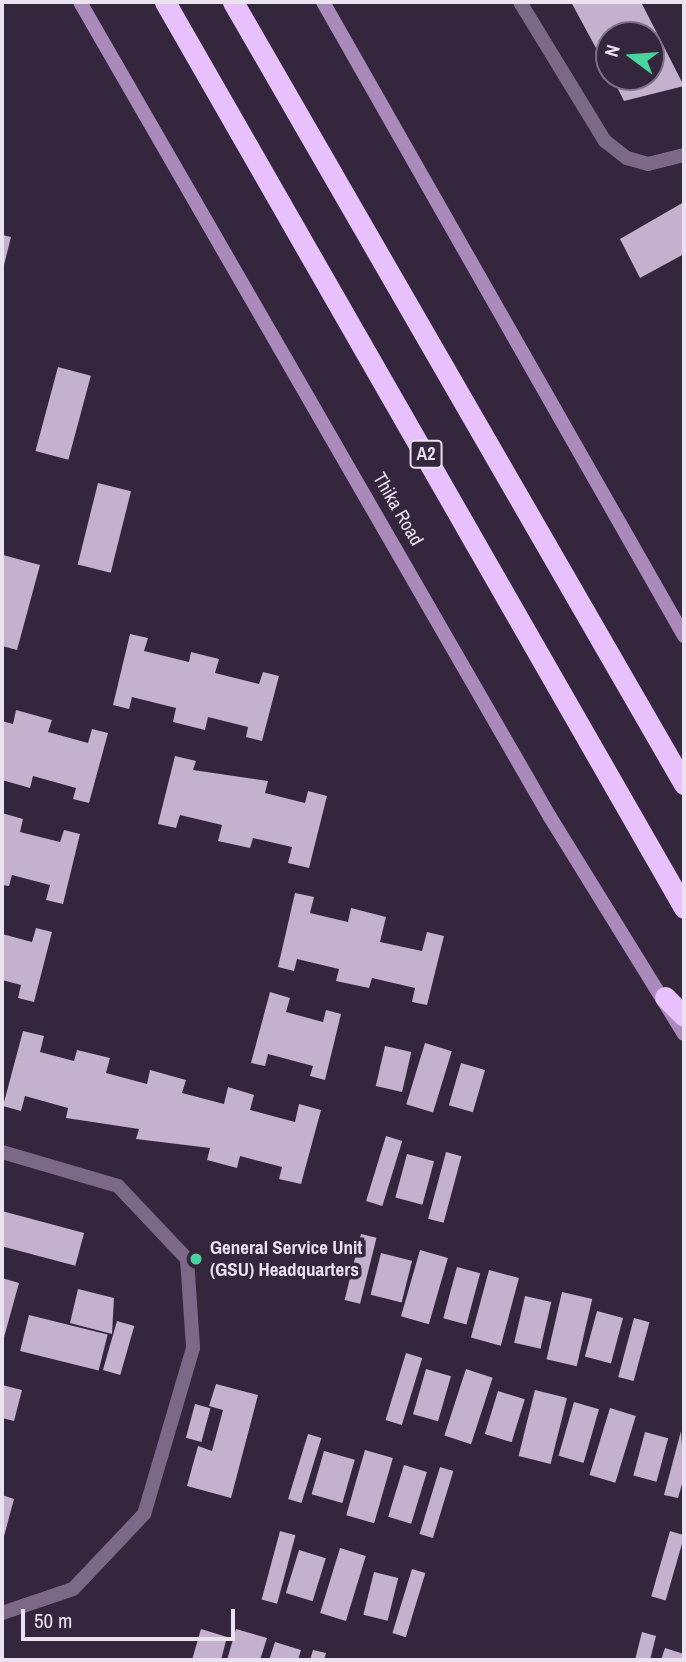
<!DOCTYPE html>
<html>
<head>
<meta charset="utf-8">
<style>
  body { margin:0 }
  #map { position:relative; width:686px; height:1662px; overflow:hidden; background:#34263c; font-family:"Archivo Narrow",sans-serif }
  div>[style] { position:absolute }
  .building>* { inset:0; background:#c3b1cd; transform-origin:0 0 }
  .lane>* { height:14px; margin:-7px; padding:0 7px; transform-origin:7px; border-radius:7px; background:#7c6987 }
  .street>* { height:14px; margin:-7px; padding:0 7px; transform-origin:7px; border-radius:7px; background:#7c6987 }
  .secondary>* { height:14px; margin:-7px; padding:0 7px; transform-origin:7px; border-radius:7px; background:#a98abb }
  .highway>* { height:21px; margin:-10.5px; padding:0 10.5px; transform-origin:10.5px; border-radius:10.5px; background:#e7c0fc }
  .dots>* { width:19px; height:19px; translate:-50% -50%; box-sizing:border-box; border:4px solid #34263c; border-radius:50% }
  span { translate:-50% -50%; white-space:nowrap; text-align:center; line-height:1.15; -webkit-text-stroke:7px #34263c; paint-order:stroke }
  .shield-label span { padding:2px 5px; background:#34263c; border:2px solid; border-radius:5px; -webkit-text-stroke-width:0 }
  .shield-label { font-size:18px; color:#ebe2f0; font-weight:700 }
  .street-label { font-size:19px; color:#ebe2f0 }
  .poi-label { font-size:19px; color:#ebe2f0; font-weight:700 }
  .left { translate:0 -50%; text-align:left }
  .frame { position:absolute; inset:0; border:4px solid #ebe2f0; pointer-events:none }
  .north { position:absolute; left:595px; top:21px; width:70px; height:70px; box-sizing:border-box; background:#34263c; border:2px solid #7d7184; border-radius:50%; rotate:286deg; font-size:19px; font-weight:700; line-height:28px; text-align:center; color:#ebe2f0 }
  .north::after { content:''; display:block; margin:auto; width:24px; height:32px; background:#48d49d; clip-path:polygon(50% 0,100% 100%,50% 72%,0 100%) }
  .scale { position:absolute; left:21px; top:1609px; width:214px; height:32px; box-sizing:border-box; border:4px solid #ebe2f0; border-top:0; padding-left:9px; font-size:21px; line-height:24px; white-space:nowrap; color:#ebe2f0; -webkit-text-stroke:5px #34263c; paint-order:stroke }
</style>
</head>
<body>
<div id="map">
  <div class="building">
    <div style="clip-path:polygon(571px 2px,641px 2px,684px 86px,624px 101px,612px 77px,651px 77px,651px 35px,609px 35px,609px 72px)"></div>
    <div style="clip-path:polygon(684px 202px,684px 254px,640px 278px,620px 239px)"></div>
    <div style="clip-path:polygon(2px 235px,11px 237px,3px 269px,2px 269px)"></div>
    <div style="left:58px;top:367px;width:34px;height:87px;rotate:15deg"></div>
    <div style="left:98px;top:483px;width:34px;height:84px;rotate:14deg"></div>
    <div style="clip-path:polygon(3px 555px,40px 565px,17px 650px,2px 646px)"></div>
    <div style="clip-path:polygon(130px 634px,148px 638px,144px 651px,189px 662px,191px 652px,219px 659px,215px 673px,259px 684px,263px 672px,279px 676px,262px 741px,246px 737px,248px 727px,208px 717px,205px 730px,173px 722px,176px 708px,132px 697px,129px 709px,113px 705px)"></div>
    <div style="clip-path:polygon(16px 710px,52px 720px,48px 732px,88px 743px,92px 729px,108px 733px,89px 803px,73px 799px,76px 788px,33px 776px,30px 788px,2px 780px,2px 721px,13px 724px)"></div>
    <div style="clip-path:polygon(175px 756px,196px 761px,193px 770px,268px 781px,265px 793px,305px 803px,308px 791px,327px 796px,309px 868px,288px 863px,292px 847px,253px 838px,250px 848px,218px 841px,222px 825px,180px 815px,176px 828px,158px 824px)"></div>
    <div style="clip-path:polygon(2px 813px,23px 819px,20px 832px,60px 842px,64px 830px,80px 834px,63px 904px,46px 900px,50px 885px,12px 875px,9px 886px,2px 885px)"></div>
    <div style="clip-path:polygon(295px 893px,314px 897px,310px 913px,348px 922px,351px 908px,386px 917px,380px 942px,422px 951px,427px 932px,444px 936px,427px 1005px,412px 1002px,415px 988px,372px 978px,369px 988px,336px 981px,339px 969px,297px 959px,294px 971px,278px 967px)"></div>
    <div style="clip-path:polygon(36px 928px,52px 932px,34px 1002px,18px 998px,21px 985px,2px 980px,2px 934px,32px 942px)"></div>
    <div style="clip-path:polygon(270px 992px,290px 998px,286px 1012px,323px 1022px,326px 1010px,341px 1014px,325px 1080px,310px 1076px,313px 1066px,268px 1054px,265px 1066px,251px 1063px)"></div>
    <div style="clip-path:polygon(23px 1031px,44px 1036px,40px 1052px,74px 1061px,77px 1050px,110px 1058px,106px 1073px,147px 1084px,150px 1070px,186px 1080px,182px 1093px,224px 1104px,228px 1087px,254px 1095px,250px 1110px,295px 1122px,299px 1104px,321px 1110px,301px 1184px,279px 1179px,282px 1167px,240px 1156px,237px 1168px,207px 1160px,210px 1148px,136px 1139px,139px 1129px,66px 1118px,68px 1108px,25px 1096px,21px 1111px,3px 1106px)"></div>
    <div style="left:425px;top:1043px;width:28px;height:64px;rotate:17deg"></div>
    <div style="left:385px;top:1046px;width:27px;height:41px;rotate:13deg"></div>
    <div style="left:461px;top:1063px;width:25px;height:44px;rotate:16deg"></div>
    <div style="left:386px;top:1136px;width:17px;height:68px;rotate:17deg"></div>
    <div style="left:446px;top:1152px;width:16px;height:69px;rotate:15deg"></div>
    <div style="left:407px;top:1154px;width:28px;height:45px;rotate:15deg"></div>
    <div style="left:2px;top:1211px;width:85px;height:34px;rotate:15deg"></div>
    <div style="left:361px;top:1234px;width:16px;height:68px;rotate:14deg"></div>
    <div style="left:420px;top:1250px;width:29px;height:69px;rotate:16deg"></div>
    <div style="left:381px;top:1253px;width:32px;height:43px;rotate:14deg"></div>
    <div style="left:457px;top:1267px;width:24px;height:53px;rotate:15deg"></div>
    <div style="left:489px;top:1270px;width:31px;height:70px;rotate:15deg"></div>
    <div style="clip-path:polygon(2px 1278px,19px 1283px,3px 1341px,2px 1341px)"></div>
    <div style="clip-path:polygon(78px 1289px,114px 1298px,112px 1334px,70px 1323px)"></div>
    <div style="left:562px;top:1292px;width:31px;height:69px;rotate:13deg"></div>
    <div style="left:525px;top:1296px;width:27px;height:48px;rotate:13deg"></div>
    <div style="left:597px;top:1311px;width:27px;height:47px;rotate:15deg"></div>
    <div style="left:29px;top:1315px;width:81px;height:37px;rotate:14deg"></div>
    <div style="left:634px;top:1318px;width:16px;height:61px;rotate:15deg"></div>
    <div style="left:117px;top:1321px;width:18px;height:51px;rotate:16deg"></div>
    <div style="left:406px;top:1353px;width:17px;height:70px;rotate:17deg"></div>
    <div style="left:426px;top:1369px;width:26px;height:47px;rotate:16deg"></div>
    <div style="left:466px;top:1369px;width:28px;height:70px;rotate:18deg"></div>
    <div style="clip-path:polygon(216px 1384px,258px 1395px,231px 1498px,187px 1486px,198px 1446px,212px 1451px,223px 1410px,209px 1406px)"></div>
    <div style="clip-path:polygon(2px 1385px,22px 1390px,14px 1421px,2px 1418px)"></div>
    <div style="left:535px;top:1390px;width:33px;height:68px;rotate:14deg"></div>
    <div style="left:498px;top:1391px;width:28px;height:45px;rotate:17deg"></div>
    <div style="left:574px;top:1402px;width:26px;height:56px;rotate:16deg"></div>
    <div style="left:195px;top:1404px;width:16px;height:35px;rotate:15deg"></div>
    <div style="left:610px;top:1408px;width:27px;height:70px;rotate:17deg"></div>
    <div style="clip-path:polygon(681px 1431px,684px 1477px,678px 1498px,664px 1495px)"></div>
    <div style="left:645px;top:1432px;width:24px;height:45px;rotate:15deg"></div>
    <div style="left:308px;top:1434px;width:14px;height:68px;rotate:17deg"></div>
    <div style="left:365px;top:1450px;width:29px;height:68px;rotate:16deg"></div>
    <div style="left:324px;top:1451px;width:32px;height:45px;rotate:16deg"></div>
    <div style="left:404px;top:1465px;width:24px;height:54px;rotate:17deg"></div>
    <div style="left:440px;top:1467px;width:14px;height:70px;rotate:17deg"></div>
    <div style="clip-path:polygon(2px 1495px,14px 1499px,3px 1540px,2px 1540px)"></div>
    <div style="left:280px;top:1531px;width:16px;height:71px;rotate:15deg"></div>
    <div style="left:670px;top:1531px;width:15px;height:68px;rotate:16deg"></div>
    <div style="left:340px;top:1548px;width:27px;height:68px;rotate:17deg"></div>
    <div style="left:299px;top:1550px;width:28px;height:45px;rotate:17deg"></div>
    <div style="left:412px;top:1569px;width:14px;height:67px;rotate:17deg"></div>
    <div style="left:374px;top:1572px;width:25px;height:44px;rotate:14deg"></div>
    <div style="clip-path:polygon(201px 1629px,227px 1637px,221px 1660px,192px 1660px)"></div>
    <div style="clip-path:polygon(236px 1629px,267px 1638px,260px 1660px,227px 1660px)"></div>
    <div style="clip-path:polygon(642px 1632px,656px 1636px,650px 1660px,635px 1660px)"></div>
    <div style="clip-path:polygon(275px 1642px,301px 1650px,298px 1660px,269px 1660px)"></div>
    <div style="clip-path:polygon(665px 1648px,684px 1654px,684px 1660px,661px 1660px)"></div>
    <div style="clip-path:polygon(313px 1650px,326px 1653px,324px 1660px,310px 1660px)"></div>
  </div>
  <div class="lane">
    <div style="left:2px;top:1152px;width:121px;rotate:16.3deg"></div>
    <div style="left:118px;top:1186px;width:100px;rotate:46.6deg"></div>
    <div style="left:187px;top:1259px;width:89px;rotate:86.1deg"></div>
    <div style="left:193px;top:1348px;width:173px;rotate:106.4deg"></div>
    <div style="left:144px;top:1514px;width:103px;rotate:133.4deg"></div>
    <div style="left:73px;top:1589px;width:75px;rotate:161.3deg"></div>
  </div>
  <div class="street">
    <div style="left:520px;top:2px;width:163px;rotate:58.6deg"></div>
    <div style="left:605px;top:141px;width:28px;rotate:38deg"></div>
    <div style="left:627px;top:158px;width:22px;rotate:16deg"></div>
    <div style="left:648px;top:164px;width:37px;rotate:-14deg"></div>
  </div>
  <div class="secondary">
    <div style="left:80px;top:2px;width:941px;rotate:60.03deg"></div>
    <div style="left:550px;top:817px;width:255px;rotate:58.3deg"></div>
    <div style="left:323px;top:2px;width:730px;rotate:60.34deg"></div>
  </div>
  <div class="highway">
    <div style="left:165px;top:2px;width:1044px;rotate:60.19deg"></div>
    <div style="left:233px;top:2px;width:903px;rotate:60.03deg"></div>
    <div style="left:665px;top:997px;width:27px;rotate:45deg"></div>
  </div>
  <div class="dots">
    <div style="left:196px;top:1259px;background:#48d49d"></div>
  </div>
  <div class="shield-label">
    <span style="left:426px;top:454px">A2</span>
  </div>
  <div class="street-label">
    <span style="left:398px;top:509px;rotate:60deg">Thika Road</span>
  </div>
  <div class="poi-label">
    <span class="left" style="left:210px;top:1259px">General Service Unit<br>(GSU) Headquarters</span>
  </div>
  <div class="frame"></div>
  <div class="north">N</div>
  <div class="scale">50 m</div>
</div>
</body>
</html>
